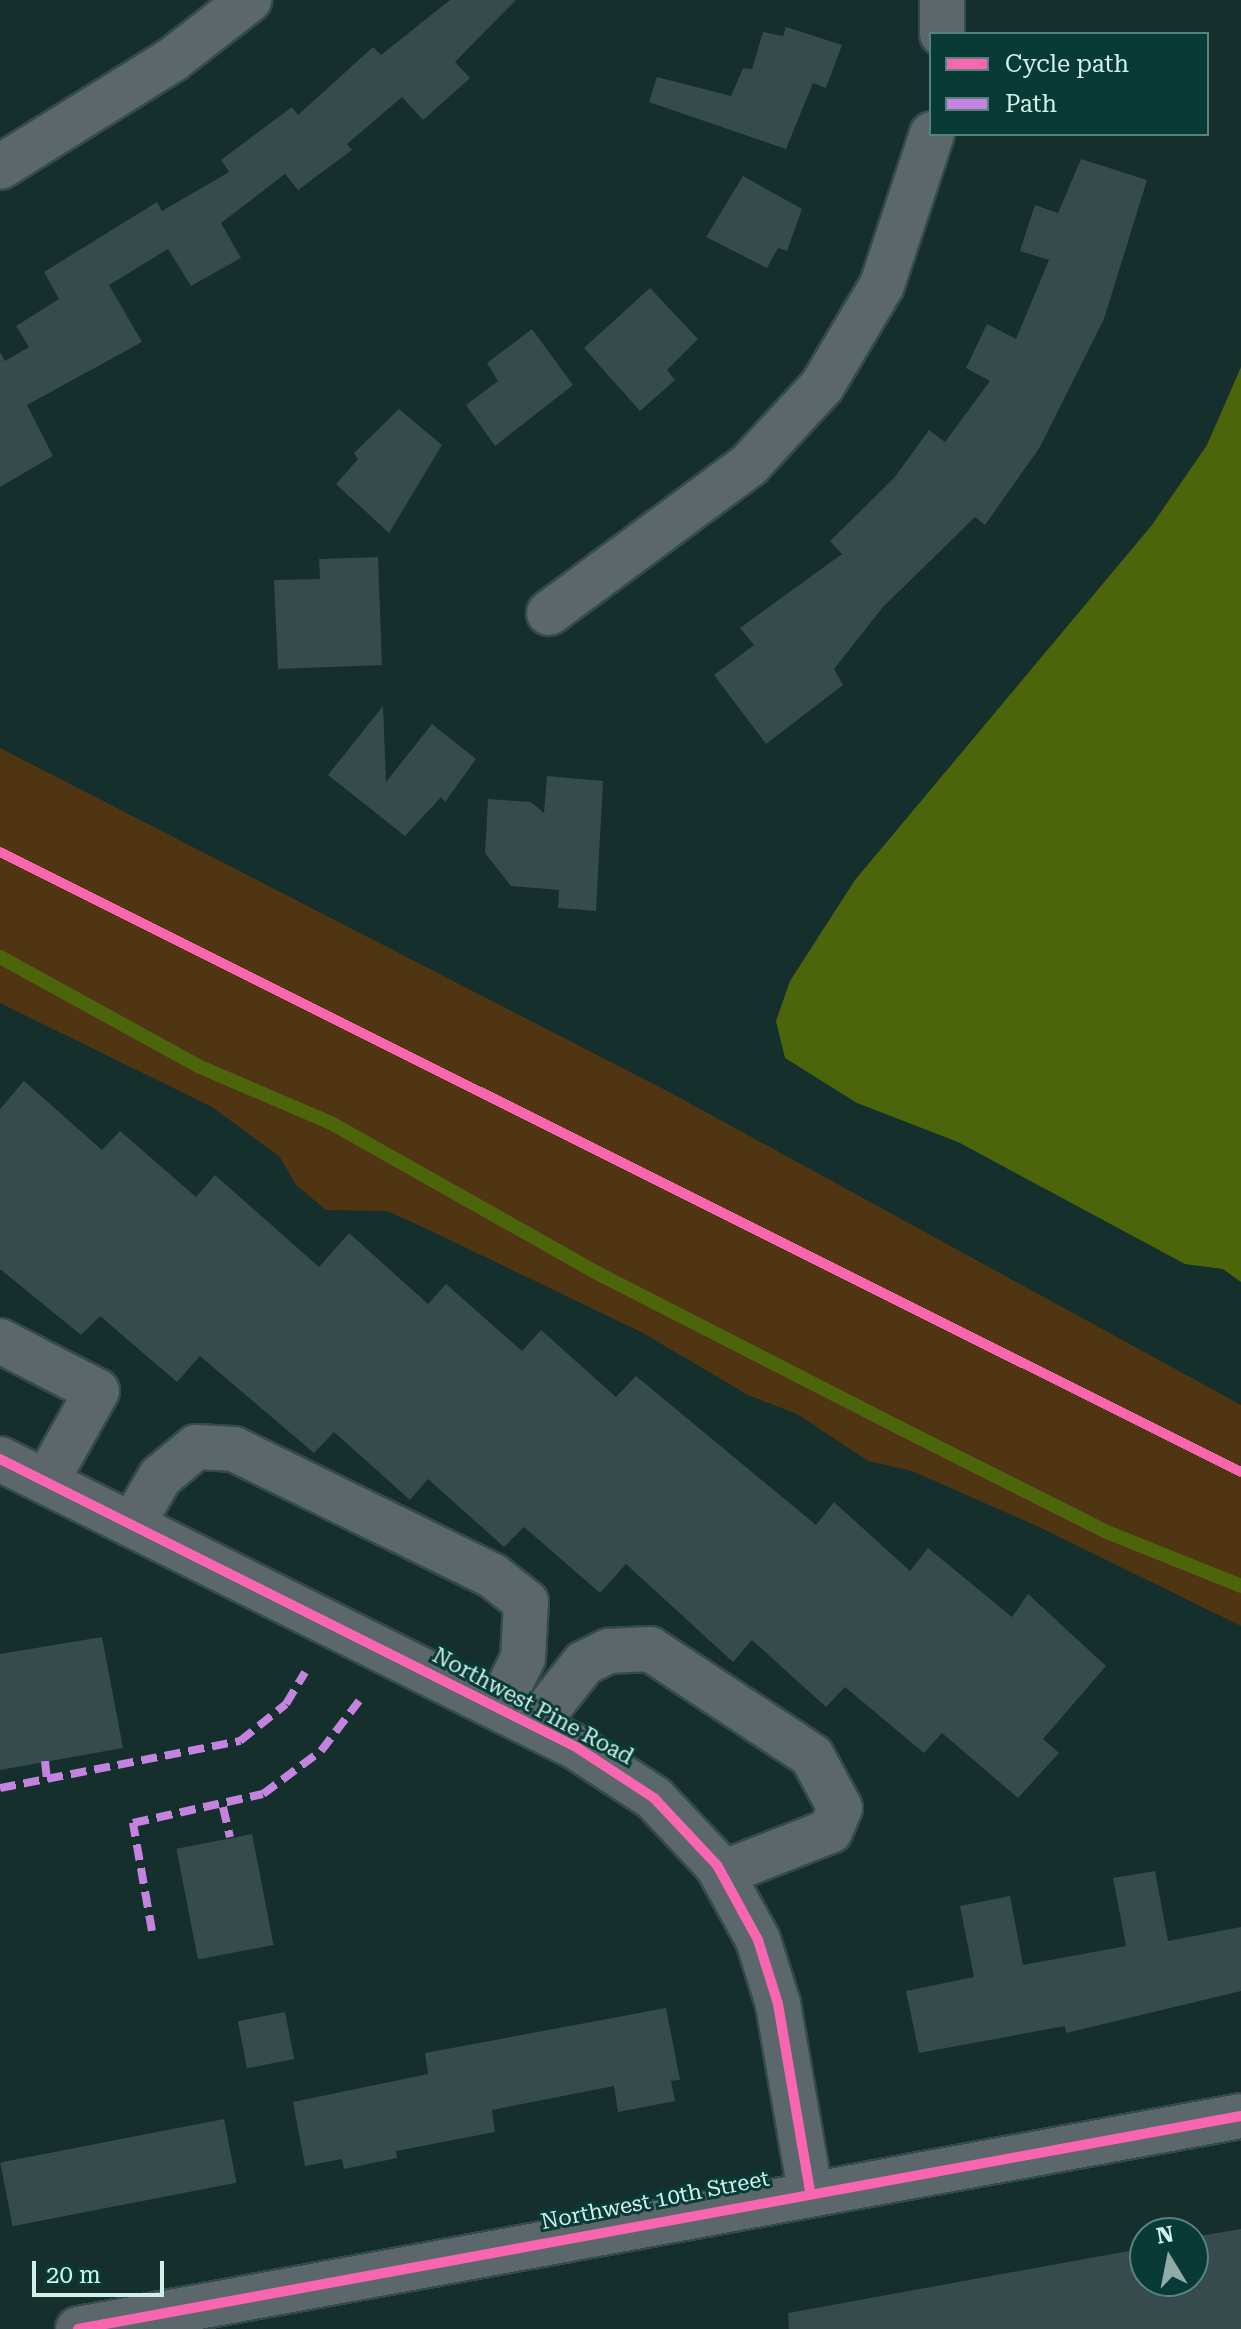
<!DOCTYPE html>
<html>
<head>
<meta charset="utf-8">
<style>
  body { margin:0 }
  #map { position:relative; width:1241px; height:2329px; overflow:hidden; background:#142f2c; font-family:"Roboto Serif",serif }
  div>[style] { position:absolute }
  .green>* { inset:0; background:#503513 }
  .water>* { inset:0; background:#4c650b }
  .stream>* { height:14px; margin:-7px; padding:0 7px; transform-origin:7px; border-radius:7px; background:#4c650b }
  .building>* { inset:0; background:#364b4b; transform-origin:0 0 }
  .roads { filter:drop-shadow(2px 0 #354b49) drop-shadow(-2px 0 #354b49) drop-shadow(0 2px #354b49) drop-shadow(0 -2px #354b49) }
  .minor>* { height:44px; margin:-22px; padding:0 22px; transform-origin:22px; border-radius:22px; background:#5b676a }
  .quiet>* { height:8px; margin-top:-4px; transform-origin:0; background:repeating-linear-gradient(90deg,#c483df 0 16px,transparent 0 24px) }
  .cycleway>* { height:10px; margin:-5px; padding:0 5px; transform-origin:5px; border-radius:5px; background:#f766af }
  span { translate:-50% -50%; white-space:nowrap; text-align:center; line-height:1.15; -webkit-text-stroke:6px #083b35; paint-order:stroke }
  .street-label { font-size:22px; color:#d1f0ea }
  .legend { position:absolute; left:929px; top:32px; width:280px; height:104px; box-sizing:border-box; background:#083b35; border:2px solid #58837d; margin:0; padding:10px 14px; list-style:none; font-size:24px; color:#d1f0ea }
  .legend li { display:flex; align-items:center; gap:16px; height:40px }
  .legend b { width:40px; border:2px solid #58837d }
  .north { position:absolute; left:1129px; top:2217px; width:80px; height:80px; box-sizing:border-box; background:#083b35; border:2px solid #58837d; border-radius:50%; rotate:350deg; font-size:22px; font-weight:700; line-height:32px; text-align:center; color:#d1f0ea }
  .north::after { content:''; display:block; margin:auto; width:28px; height:36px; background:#8faca8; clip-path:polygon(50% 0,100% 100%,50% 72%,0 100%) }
  .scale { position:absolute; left:32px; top:2261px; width:132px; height:36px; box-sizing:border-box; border:4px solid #d1f0ea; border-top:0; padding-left:10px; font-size:24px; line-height:28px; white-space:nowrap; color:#d1f0ea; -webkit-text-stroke:6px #083b35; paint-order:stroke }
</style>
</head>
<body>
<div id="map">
  <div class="green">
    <div style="clip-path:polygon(0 748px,671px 1093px,1241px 1405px,1241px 1626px,1039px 1527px,912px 1471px,868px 1461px,797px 1414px,748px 1395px,643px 1333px,427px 1229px,387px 1211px,326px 1210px,296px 1185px,279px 1156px,212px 1107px,0 1003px)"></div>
  </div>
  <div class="water">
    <div style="clip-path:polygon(1241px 367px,1241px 1282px,1223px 1269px,1185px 1264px,958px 1142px,857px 1103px,785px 1058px,776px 1021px,790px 981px,855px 880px,1152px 525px,1207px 445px)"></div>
  </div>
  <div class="stream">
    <div style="left:0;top:957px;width:226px;rotate:28.8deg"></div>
    <div style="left:198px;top:1066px;width:145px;rotate:23.2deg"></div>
    <div style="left:331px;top:1123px;width:312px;rotate:29.4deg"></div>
    <div style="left:603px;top:1276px;width:329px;rotate:27.1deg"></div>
    <div style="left:896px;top:1426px;width:236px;rotate:26.7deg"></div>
    <div style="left:1107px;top:1532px;width:144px;rotate:21.9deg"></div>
  </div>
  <div class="building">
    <div style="clip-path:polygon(450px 0,516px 0,455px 62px,470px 78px,423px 120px,402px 97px,347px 144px,352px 150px,298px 190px,285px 174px,221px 223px,241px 258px,191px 286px,168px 249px,109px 285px,142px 342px,27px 405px,53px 456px,0 487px,0 352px,5px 361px,29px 347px,16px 326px,59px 299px,44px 272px,157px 202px,162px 211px,229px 172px,221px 160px,292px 107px,298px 115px,373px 47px,381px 55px)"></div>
    <div style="clip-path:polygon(786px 27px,842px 45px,826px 88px,813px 83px,786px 149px,649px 102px,657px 77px,731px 96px,743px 68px,752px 69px,763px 32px,783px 36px)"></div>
    <div style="clip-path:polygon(1081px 159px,1147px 180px,1104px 319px,1040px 447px,985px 525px,975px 517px,883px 607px,834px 669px,843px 685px,766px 744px,714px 675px,754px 645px,740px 628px,842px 554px,830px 541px,894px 478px,929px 430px,945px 442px,990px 381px,966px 368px,987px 324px,1016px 339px,1049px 260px,1020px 251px,1035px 205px,1058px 213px)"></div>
    <div style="clip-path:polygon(743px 176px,802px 209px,787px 251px,778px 248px,767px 268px,706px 237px)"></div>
    <div style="clip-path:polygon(650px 288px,698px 339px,667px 370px,675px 380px,640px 411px,584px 348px)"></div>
    <div style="clip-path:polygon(532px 329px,573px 385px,495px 446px,466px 405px,498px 381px,487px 363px)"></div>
    <div style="clip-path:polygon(399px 409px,442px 445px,389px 533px,336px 484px,358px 459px,354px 453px)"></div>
    <div style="clip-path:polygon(378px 557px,382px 665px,278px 669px,274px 580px,320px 579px,319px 559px)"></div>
    <div style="clip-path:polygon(383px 706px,386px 782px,432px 724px,476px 759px,445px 802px,441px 797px,405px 836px,328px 775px)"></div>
    <div style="clip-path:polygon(547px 776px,603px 781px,596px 911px,558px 908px,559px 890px,511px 886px,485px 853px,488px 799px,531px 802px,544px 813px)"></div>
    <div style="clip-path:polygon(24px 1081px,102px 1150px,120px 1131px,196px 1197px,215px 1175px,319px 1267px,349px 1233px,428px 1304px,446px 1284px,522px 1351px,541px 1330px,616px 1397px,636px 1376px,816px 1525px,834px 1502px,910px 1571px,928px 1548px,1012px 1617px,1028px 1594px,1106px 1666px,1043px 1739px,1059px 1753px,1018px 1798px,942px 1733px,924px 1753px,845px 1687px,826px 1707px,752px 1640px,733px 1662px,626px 1564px,600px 1593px,524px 1527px,504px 1547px,428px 1479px,410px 1500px,334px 1432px,314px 1453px,200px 1356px,177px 1382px,100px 1316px,81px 1335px,0 1269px,0 1109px)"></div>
    <div style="clip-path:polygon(102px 1637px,123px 1748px,0 1770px,0 1654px)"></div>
    <div style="left:252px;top:1834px;width:113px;height:77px;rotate:79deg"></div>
    <div style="clip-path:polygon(1155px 1871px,1168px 1941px,1241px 1927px,1241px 1991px,1066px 2033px,1065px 2026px,919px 2053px,906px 1991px,974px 1977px,960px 1906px,1010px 1896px,1023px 1965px,1126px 1946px,1113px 1878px)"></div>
    <div style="clip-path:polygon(666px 2008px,680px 2080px,671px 2081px,675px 2101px,618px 2112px,614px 2086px,492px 2110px,495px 2132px,396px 2151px,397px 2158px,344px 2169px,342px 2159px,305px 2166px,293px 2102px,428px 2074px,425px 2053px)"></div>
    <div style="left:285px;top:2012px;width:48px;height:48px;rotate:79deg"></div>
    <div style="left:224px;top:2119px;width:65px;height:228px;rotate:79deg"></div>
    <div style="clip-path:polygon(1241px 2229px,1241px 2329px,789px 2329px,788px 2313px,1145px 2248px,1145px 2281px,1193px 2281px,1193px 2237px)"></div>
  </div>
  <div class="roads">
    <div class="minor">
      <div style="left:942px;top:0;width:34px;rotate:90deg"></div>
      <div style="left:0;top:167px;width:203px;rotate:-31.9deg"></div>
      <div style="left:172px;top:60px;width:98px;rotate:-37.9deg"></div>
      <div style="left:549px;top:613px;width:250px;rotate:-36.5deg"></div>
      <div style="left:750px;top:464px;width:106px;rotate:-47.3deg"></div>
      <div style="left:822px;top:386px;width:117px;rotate:-59.3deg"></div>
      <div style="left:882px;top:285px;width:159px;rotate:-71.7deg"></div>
      <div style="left:0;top:1341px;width:109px;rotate:27.3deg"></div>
      <div style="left:97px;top:1391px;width:104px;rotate:119.3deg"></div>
      <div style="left:0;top:1459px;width:644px;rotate:26.57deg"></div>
      <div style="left:576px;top:1747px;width:93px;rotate:33.2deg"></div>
      <div style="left:654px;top:1798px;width:92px;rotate:46.8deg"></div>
      <div style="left:717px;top:1865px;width:85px;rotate:61.3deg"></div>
      <div style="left:758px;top:1940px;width:67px;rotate:72.6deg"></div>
      <div style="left:778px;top:2004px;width:190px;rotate:80.3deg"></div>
      <div style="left:132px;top:1525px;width:56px;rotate:-59.7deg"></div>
      <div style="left:160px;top:1477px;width:47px;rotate:-39.8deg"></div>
      <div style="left:196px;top:1447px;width:38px;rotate:3deg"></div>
      <div style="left:234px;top:1449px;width:288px;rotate:26.1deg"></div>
      <div style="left:493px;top:1576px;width:42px;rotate:38.2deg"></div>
      <div style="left:526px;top:1602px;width:56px;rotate:93.1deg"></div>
      <div style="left:523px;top:1658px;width:55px;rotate:116.1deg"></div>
      <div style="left:535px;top:1725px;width:79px;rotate:-51.7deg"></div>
      <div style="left:584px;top:1663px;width:28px;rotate:-26deg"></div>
      <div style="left:609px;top:1651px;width:41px;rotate:-2.8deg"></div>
      <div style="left:650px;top:1649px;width:194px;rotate:33.4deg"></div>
      <div style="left:812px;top:1756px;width:59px;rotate:61.7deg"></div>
      <div style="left:840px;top:1808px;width:25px;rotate:113deg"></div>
      <div style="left:830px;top:1831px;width:116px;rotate:158.7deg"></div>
      <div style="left:78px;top:2329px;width:1182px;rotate:-10.38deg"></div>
    </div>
  </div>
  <div class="quiet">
    <div style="left:45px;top:1761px;width:18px;rotate:84deg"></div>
    <div style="left:0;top:1788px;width:245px;rotate:-11.1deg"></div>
    <div style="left:240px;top:1741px;width:59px;rotate:-38.8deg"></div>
    <div style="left:286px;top:1704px;width:37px;rotate:-59deg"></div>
    <div style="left:223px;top:1807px;width:31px;rotate:77deg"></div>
    <div style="left:152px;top:1931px;width:110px;rotate:-100deg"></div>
    <div style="left:133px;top:1823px;width:133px;rotate:-12.6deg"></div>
    <div style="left:263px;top:1794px;width:72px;rotate:-36.6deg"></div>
    <div style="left:321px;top:1751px;width:63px;rotate:-52.8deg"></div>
  </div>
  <div class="cycleway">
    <div style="left:0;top:852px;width:1387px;rotate:26.55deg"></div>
    <div style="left:0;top:1459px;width:644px;rotate:26.57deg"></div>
    <div style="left:576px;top:1747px;width:93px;rotate:33.2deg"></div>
    <div style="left:654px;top:1798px;width:92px;rotate:46.8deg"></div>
    <div style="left:717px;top:1865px;width:85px;rotate:61.3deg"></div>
    <div style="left:758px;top:1940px;width:67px;rotate:72.6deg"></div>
    <div style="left:778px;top:2004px;width:190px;rotate:80.3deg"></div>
    <div style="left:78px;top:2329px;width:1182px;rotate:-10.38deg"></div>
  </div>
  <div class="street-label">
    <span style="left:533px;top:1706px;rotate:28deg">Northwest Pine Road</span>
    <span style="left:655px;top:2200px;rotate:-11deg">Northwest 10th Street</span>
  </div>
  <ul class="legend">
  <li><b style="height:10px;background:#f766af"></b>Cycle path</li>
  <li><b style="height:10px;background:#c483df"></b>Path</li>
  </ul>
  <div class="north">N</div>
  <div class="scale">20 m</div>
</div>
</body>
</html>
